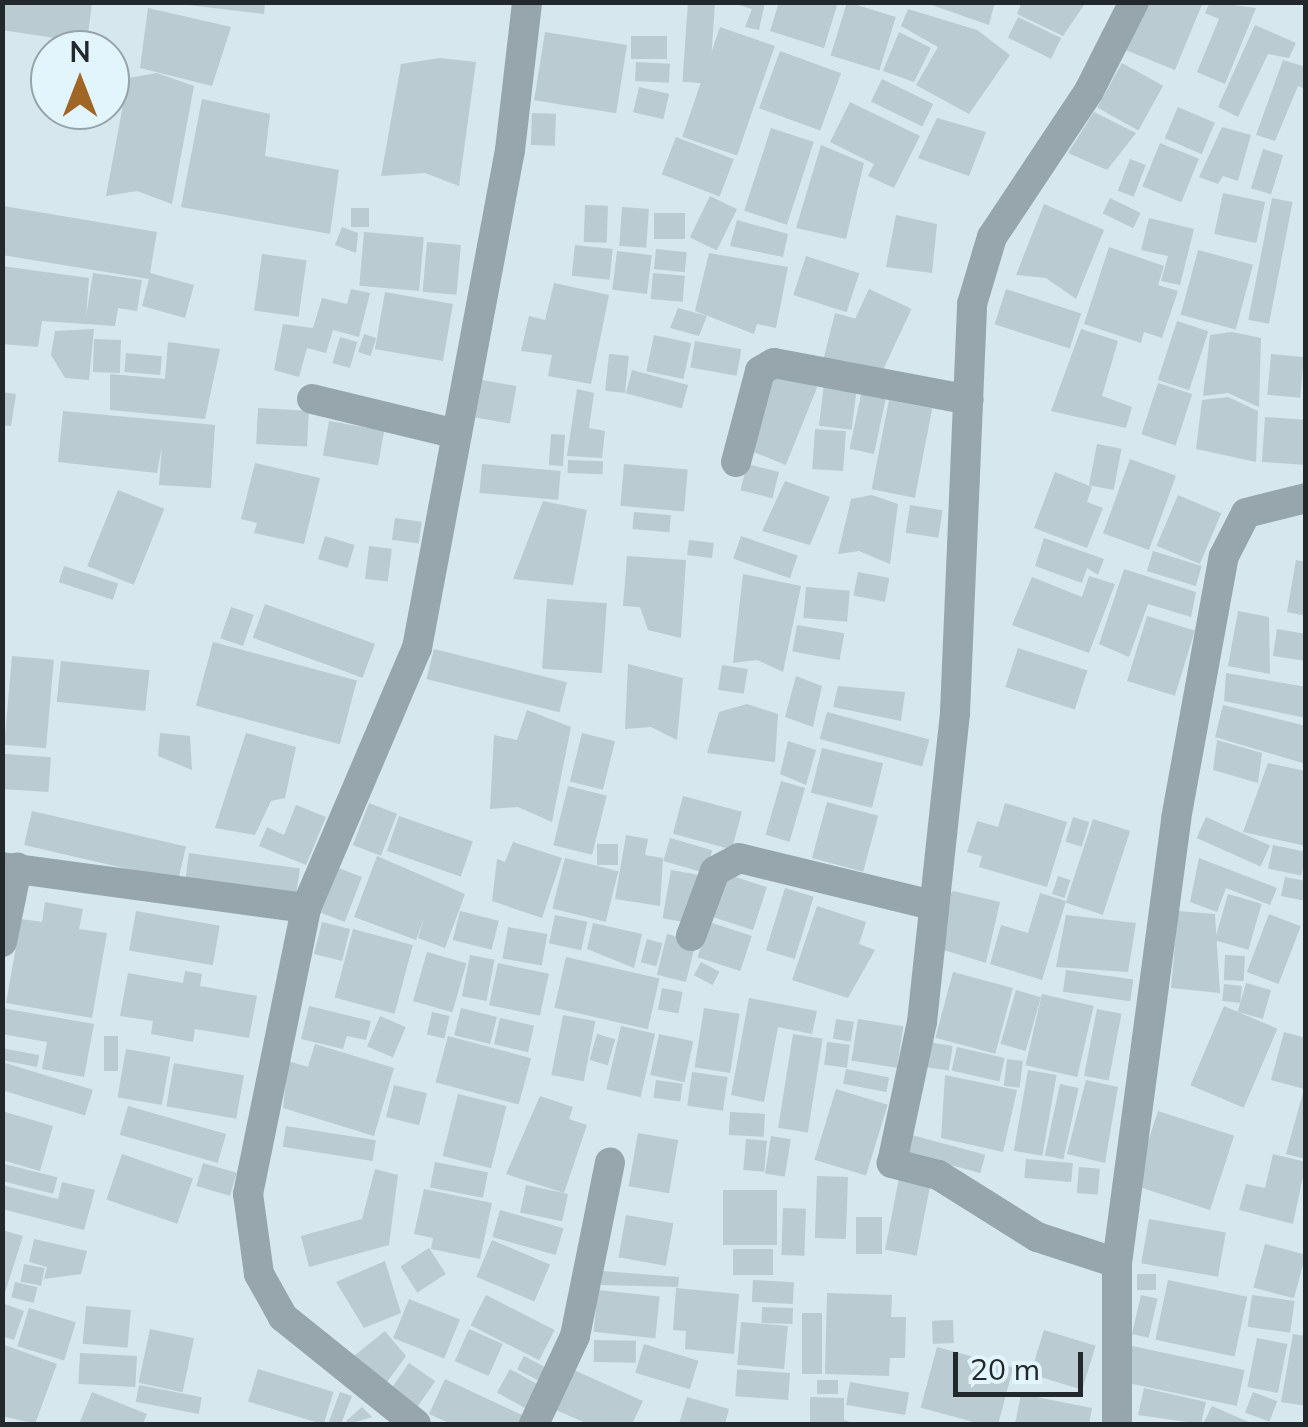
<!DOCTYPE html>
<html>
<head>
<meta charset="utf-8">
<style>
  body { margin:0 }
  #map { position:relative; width:1308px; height:1427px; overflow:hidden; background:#d6e7ee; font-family:Mulish,sans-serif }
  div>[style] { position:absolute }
  .building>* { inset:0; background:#bacbd2; transform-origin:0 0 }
  .street>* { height:30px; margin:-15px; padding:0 15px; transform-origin:15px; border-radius:15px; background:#96a6ac }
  span { translate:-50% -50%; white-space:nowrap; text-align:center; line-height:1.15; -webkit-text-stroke:9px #e3f5fc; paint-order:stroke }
  .frame { position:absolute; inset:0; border:5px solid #22282b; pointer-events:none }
  .north { position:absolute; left:30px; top:30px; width:100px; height:100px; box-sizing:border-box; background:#e3f5fc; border:2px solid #96a3a8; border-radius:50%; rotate:0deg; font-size:28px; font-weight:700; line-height:40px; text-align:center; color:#22282b }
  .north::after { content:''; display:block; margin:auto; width:35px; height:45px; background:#a06625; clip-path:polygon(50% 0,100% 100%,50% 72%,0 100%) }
  .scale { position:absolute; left:953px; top:1352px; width:130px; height:45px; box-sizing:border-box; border:5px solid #22282b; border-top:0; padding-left:12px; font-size:30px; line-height:35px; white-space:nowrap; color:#22282b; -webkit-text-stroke:8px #e3f5fc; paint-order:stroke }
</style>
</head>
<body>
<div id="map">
  <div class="building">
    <div style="clip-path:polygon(2px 2px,92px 2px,87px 43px,2px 30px)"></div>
    <div style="clip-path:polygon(188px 2px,265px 2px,264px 14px,188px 5px)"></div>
    <div style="left:688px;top:2px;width:27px;height:80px;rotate:4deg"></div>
    <div style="clip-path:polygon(729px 2px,765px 2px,759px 30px,745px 27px,752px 9px)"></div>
    <div style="clip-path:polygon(779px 2px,838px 2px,824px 48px,770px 31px)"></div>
    <div style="left:847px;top:2px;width:51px;height:56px;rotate:17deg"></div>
    <div style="clip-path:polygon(923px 2px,995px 2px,989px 25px)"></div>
    <div style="clip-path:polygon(1022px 2px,1086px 2px,1063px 36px,1017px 14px)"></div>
    <div style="clip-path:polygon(1144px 2px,1203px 2px,1175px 70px,1123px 49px)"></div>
    <div style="clip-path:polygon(1210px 2px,1256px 8px,1225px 84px,1197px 72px,1219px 19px,1205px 13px)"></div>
    <div style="clip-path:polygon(148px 8px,231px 27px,212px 86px,140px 68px)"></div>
    <div style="clip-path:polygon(908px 9px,977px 30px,1010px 55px,969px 114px,916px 85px,938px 47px,901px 26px)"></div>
    <div style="left:1018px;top:17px;width:48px;height:23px;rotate:26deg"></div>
    <div style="clip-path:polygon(1255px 25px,1296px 43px,1289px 58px,1268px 54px,1238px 117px,1218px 107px)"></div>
    <div style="left:720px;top:27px;width:58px;height:116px;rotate:19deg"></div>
    <div style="left:545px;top:32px;width:83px;height:69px;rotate:9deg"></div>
    <div style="clip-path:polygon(899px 32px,931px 48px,914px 82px,883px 71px)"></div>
    <div style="left:631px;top:36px;width:36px;height:23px"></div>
    <div style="left:780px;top:51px;width:65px;height:61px;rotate:20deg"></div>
    <div style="clip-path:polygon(440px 58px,476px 62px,459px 186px,425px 173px,381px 176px,401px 64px)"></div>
    <div style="clip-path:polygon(1283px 60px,1306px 67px,1306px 89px,1298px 86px,1275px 141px,1256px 135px)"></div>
    <div style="left:636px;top:62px;width:34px;height:19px;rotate:3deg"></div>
    <div style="left:1122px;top:63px;width:47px;height:51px;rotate:29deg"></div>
    <div style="clip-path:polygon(157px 73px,194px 86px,172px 204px,137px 191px,106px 196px,128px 78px)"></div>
    <div style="left:882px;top:79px;width:57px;height:25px;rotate:26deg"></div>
    <div style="left:639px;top:87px;width:31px;height:26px;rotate:13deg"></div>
    <div style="clip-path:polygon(202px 99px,270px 114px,265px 156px,339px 170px,330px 234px,181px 207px)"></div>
    <div style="clip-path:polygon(850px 102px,920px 136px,894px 188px,868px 176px,874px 164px,830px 142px)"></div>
    <div style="left:1178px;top:107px;width:40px;height:34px;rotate:23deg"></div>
    <div style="clip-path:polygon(1094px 112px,1136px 133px,1107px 170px,1068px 153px)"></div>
    <div style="left:532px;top:113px;width:24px;height:32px;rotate:2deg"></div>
    <div style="clip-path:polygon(937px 118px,986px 132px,969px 176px,918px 158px)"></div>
    <div style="clip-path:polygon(1222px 127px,1251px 135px,1238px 181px,1223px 176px,1218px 184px,1199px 177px)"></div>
    <div style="left:771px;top:128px;width:45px;height:87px;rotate:18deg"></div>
    <div style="left:676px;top:137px;width:62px;height:40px;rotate:21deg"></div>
    <div style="left:1160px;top:143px;width:42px;height:47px;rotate:22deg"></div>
    <div style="clip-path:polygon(821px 145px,864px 163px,846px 239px,796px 228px)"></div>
    <div style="left:1263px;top:149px;width:21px;height:41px;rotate:17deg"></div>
    <div style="left:1130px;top:159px;width:17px;height:34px;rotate:21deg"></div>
    <div style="left:1223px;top:193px;width:43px;height:42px;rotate:12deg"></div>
    <div style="left:710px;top:196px;width:30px;height:46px;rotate:26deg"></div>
    <div style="left:1110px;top:198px;width:34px;height:17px;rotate:26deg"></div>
    <div style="left:1272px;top:198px;width:21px;height:124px;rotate:11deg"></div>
    <div style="clip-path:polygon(1044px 204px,1104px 230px,1076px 299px,1046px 278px,1016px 275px)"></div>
    <div style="left:585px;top:205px;width:23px;height:37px;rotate:2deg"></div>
    <div style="clip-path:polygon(3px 206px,157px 232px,150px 273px,194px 285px,185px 318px,142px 306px,149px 279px,2px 255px)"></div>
    <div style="left:622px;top:207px;width:27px;height:39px;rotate:4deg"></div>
    <div style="left:351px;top:208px;width:18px;height:19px"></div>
    <div style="left:654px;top:213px;width:31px;height:26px"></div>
    <div style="clip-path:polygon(896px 215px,937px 224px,932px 273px,886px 267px)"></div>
    <div style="clip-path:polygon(1149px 218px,1194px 229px,1180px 285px,1161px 281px,1168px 256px,1141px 250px)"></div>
    <div style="clip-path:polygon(737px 220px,788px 234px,783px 257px,730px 246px)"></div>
    <div style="clip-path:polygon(342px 227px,358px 233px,356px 253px,335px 245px)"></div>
    <div style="left:364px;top:232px;width:60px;height:54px;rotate:5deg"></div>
    <div style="left:427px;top:242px;width:34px;height:50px;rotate:5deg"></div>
    <div style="left:575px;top:245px;width:38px;height:31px;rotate:6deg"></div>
    <div style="clip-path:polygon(1109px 247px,1164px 266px,1158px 285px,1178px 291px,1162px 338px,1144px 332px,1141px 343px,1084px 324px)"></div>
    <div style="left:656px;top:249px;width:31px;height:20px;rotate:6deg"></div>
    <div style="left:1198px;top:250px;width:57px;height:67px;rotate:15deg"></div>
    <div style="left:617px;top:251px;width:35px;height:39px;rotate:7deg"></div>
    <div style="clip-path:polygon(709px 253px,788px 267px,776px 328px,757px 324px,754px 334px,695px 311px)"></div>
    <div style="left:262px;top:254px;width:45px;height:57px;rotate:8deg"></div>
    <div style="left:806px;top:256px;width:56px;height:41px;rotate:18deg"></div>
    <div style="clip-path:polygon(2px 266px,89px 278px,86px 317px,93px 273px,142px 280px,137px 311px,118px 308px,115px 326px,42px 321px,38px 347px,2px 344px)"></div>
    <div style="left:653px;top:273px;width:32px;height:26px;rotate:5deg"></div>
    <div style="clip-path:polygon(554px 283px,609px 295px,591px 384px,548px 376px,552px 355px,521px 351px,529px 316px,545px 320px)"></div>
    <div style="clip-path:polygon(351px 289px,370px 293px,359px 337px,333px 330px,326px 353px,307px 348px,299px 377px,274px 370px,283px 324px,313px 328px,322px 298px,347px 304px)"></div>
    <div style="left:869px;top:289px;width:47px;height:75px;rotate:25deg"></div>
    <div style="left:1006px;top:289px;width:79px;height:37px;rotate:18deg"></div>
    <div style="left:385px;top:292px;width:69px;height:58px;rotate:10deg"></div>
    <div style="clip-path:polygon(678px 308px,707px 316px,699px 336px,670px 328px)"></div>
    <div style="clip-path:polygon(835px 313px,857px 319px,842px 368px,822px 365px)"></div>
    <div style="left:1177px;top:321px;width:33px;height:62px;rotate:18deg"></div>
    <div style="clip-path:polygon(94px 329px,89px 380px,65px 378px,51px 355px,55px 331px)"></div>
    <div style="clip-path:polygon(1081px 329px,1118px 341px,1102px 396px,1132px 407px,1126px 428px,1051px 411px)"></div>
    <div style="clip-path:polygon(1232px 332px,1261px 338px,1259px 407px,1228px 393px,1203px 396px,1210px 335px)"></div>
    <div style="left:364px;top:334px;width:13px;height:19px;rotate:18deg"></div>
    <div style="left:654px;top:335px;width:38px;height:37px;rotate:12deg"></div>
    <div style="left:340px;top:337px;width:18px;height:27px;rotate:16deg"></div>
    <div style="left:94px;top:339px;width:27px;height:33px;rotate:2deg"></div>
    <div style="left:695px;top:341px;width:47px;height:27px;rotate:10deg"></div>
    <div style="clip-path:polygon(168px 342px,220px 349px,205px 419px,110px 410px,110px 374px,165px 379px)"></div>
    <div style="left:126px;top:353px;width:36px;height:19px;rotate:5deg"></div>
    <div style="left:609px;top:354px;width:20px;height:37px;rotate:6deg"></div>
    <div style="left:1271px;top:354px;width:33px;height:41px;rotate:5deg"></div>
    <div style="left:770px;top:368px;width:51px;height:84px;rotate:22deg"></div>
    <div style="left:632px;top:370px;width:58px;height:24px;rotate:15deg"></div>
    <div style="left:482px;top:380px;width:35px;height:38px;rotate:10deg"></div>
    <div style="left:1158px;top:383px;width:36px;height:54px;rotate:18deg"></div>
    <div style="left:824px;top:384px;width:33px;height:42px;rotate:7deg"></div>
    <div style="clip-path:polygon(577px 389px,594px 393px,589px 428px,605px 431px,602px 458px,567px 456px)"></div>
    <div style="left:862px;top:390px;width:25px;height:60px;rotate:12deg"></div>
    <div style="clip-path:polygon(2px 392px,16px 394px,11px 426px,2px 425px)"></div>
    <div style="clip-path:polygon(1228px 397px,1258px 411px,1256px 462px,1196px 449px,1202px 400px)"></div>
    <div style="left:889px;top:400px;width:44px;height:91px;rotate:11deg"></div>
    <div style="left:258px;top:408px;width:51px;height:36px;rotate:3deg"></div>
    <div style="clip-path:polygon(63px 411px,215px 425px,211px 488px,159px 485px,162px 446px,157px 473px,58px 462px)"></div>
    <div style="left:1265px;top:417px;width:41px;height:45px;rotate:4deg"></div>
    <div style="left:329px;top:421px;width:56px;height:35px;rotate:10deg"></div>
    <div style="left:815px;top:429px;width:31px;height:40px;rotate:4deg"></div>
    <div style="left:565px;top:435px;width:31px;height:14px;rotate:94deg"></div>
    <div style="left:1097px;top:444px;width:25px;height:42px;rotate:11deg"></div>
    <div style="left:1130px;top:459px;width:49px;height:79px;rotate:20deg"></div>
    <div style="left:568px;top:460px;width:35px;height:13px;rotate:2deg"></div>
    <div style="clip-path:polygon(255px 463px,320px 478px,304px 544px,254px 533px,257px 523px,241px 519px)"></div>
    <div style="left:482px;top:464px;width:79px;height:29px;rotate:5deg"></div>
    <div style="left:624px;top:464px;width:64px;height:42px;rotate:5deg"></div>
    <div style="left:747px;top:464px;width:33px;height:27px;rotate:14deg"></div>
    <div style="clip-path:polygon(1055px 472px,1092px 487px,1087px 502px,1103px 508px,1087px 548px,1034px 528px)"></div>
    <div style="clip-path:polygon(785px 481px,830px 497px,810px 545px,762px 531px)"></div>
    <div style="left:118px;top:490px;width:50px;height:82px;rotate:22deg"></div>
    <div style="clip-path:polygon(872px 495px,898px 504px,890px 564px,859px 551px,838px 554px,851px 499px)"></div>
    <div style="left:1178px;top:495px;width:47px;height:55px;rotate:23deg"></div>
    <div style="clip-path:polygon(543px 501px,587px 510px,573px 585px,513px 579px)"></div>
    <div style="left:910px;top:505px;width:33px;height:28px;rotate:9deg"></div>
    <div style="left:634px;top:512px;width:37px;height:17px;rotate:5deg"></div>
    <div style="left:395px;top:518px;width:27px;height:22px;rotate:8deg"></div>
    <div style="left:325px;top:536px;width:31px;height:24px;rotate:17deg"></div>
    <div style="left:741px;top:536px;width:60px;height:24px;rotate:19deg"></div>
    <div style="clip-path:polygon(1044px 538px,1104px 559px,1098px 575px,1087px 568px,1082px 583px,1035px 566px)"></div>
    <div style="left:689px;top:540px;width:25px;height:15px;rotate:7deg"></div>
    <div style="left:369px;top:546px;width:23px;height:33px;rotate:7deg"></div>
    <div style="left:1153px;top:551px;width:51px;height:21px;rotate:17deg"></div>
    <div style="clip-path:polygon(627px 556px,686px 560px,681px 638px,648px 630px,640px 607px,623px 606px)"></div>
    <div style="clip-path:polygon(1296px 560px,1306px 562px,1306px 616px,1287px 612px)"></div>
    <div style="left:64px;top:566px;width:57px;height:17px;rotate:18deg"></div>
    <div style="clip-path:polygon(1124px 569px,1196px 592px,1191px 617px,1148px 604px,1129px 657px,1099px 644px)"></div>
    <div style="left:858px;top:572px;width:32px;height:24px;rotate:11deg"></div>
    <div style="clip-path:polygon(743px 574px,801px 586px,783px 672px,757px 660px,733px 663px)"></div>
    <div style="clip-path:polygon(1089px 576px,1115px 584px,1089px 653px,1012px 625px,1032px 577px,1082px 597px)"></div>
    <div style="left:806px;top:587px;width:44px;height:31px;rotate:5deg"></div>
    <div style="left:547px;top:599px;width:60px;height:70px;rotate:4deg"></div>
    <div style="left:265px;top:604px;width:117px;height:36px;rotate:20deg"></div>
    <div style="left:231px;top:607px;width:24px;height:33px;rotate:19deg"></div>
    <div style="clip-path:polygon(1238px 611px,1269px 617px,1270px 674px,1228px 666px)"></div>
    <div style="left:1147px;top:616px;width:50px;height:68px;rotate:17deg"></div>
    <div style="left:797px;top:625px;width:48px;height:27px;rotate:10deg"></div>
    <div style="clip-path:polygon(1277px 629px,1306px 634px,1306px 661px,1273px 656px)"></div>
    <div style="left:213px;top:642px;width:149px;height:66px;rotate:15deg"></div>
    <div style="left:1018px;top:648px;width:73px;height:41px;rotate:18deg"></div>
    <div style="left:434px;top:649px;width:137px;height:31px;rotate:14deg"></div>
    <div style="left:12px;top:656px;width:42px;height:89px;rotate:5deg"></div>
    <div style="left:61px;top:661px;width:89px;height:41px;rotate:6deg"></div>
    <div style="clip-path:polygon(628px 664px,683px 678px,677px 740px,651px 727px,625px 729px)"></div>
    <div style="left:722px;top:665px;width:26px;height:25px;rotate:9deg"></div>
    <div style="clip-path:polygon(1226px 673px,1306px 687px,1306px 718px,1224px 701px)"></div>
    <div style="clip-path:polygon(796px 676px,822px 686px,813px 727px,785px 717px)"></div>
    <div style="clip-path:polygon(838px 686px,905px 692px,901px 721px,833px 707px)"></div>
    <div style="clip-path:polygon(747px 704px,778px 714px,775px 762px,707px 753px,719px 712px)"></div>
    <div style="clip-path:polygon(1223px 705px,1306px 726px,1306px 764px,1215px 737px)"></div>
    <div style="clip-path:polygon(527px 710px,571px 727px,552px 822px,518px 807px,490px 809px,494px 735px,517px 740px)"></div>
    <div style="left:827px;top:712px;width:106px;height:28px;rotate:15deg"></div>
    <div style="clip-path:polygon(160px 733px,190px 736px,192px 770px,158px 756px)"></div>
    <div style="clip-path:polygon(246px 733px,296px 747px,285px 798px,271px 801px,255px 835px,215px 828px)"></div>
    <div style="left:582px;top:733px;width:34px;height:50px;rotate:14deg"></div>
    <div style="clip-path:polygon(1217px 740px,1262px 753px,1258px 783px,1213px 770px)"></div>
    <div style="clip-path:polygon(788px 741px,816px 750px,806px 785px,780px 774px)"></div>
    <div style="left:822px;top:748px;width:63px;height:46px;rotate:14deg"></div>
    <div style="left:5px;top:754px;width:46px;height:35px;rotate:4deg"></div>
    <div style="clip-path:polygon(1268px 763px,1306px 771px,1306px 846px,1243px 832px)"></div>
    <div style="left:781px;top:781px;width:25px;height:56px;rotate:16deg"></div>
    <div style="left:568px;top:786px;width:40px;height:61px;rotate:14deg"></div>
    <div style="left:683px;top:796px;width:61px;height:39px;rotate:15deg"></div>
    <div style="left:827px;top:802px;width:53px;height:58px;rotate:15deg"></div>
    <div style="left:369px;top:803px;width:30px;height:45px;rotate:21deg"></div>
    <div style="clip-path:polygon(1005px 803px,1067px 822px,1047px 887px,979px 867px,982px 856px,967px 852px,977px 821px,998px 827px)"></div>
    <div style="clip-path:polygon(296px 805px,326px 817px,306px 865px,259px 846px,267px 827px,284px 835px)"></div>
    <div style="left:32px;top:811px;width:158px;height:35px;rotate:13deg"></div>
    <div style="left:399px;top:816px;width:78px;height:37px;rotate:19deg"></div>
    <div style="left:1073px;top:817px;width:17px;height:26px;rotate:17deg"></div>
    <div style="left:1206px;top:817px;width:70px;height:23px;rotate:24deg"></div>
    <div style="left:1093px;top:819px;width:39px;height:88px;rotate:18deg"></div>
    <div style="clip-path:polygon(626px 835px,648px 839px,645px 855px,663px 858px,660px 906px,615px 899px)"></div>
    <div style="left:670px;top:838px;width:44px;height:24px;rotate:16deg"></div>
    <div style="clip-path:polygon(513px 842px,562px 858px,542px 918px,492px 901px,497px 859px,505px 862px)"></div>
    <div style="left:597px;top:844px;width:21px;height:21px"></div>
    <div style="left:1273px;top:845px;width:34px;height:24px;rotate:12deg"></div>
    <div style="left:189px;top:853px;width:112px;height:27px;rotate:8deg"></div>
    <div style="clip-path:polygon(377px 856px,465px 894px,445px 948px,418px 938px,424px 918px,416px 940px,354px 917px)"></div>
    <div style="left:565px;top:858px;width:55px;height:52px;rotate:14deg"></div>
    <div style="clip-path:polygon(1199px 858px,1277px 888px,1270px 905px,1226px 888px,1217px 912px,1190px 902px)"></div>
    <div style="left:333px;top:866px;width:31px;height:48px;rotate:21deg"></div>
    <div style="left:671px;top:870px;width:27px;height:49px;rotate:10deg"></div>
    <div style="left:726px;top:874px;width:43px;height:45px;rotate:18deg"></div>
    <div style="left:1058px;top:876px;width:13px;height:19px;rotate:18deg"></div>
    <div style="clip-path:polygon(1285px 877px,1306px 881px,1306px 901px,1281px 896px)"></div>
    <div style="left:785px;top:888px;width:30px;height:65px;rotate:17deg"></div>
    <div style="clip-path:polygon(953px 891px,1000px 902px,986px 963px,931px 946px,936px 909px)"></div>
    <div style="clip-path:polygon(1040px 893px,1066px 901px,1042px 980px,990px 964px,1001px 925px,1028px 933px)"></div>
    <div style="left:1228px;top:894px;width:35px;height:48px;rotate:16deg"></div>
    <div style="clip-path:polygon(45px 902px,83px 909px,79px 929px,107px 933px,92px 1018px,6px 1003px,21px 919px,42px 922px)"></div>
    <div style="clip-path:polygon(817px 906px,866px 922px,859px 944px,875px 950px,848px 998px,792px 980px)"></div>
    <div style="left:136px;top:911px;width:85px;height:40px;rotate:10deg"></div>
    <div style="left:460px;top:911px;width:40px;height:30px;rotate:14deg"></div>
    <div style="clip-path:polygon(1178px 911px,1215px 914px,1220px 993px,1171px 988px)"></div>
    <div style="left:1269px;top:914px;width:34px;height:62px;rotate:21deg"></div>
    <div style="left:555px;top:915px;width:33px;height:29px;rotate:12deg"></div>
    <div style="clip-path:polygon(1066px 915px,1136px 923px,1128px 972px,1056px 967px)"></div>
    <div style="left:322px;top:922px;width:29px;height:33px;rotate:14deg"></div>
    <div style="left:709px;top:922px;width:45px;height:37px;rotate:18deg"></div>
    <div style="clip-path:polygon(593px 923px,642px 934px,634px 968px,587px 949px)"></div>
    <div style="left:508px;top:927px;width:40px;height:32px;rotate:10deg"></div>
    <div style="left:353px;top:929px;width:62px;height:71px;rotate:15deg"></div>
    <div style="left:667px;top:934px;width:30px;height:42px;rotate:14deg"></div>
    <div style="left:647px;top:939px;width:16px;height:24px;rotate:15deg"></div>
    <div style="left:427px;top:952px;width:41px;height:51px;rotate:16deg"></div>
    <div style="left:470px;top:955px;width:25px;height:42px;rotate:11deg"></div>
    <div style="left:1225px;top:955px;width:20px;height:25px;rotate:3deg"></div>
    <div style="left:566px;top:957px;width:96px;height:52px;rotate:13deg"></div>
    <div style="left:701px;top:962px;width:21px;height:15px;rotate:28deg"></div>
    <div style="left:498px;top:963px;width:52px;height:43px;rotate:12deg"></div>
    <div style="left:1066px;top:970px;width:68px;height:22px;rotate:8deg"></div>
    <div style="clip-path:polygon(185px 971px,202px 974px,200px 986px,257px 996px,249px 1038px,195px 1029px,193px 1042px,151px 1034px,153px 1021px,120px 1016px,128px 973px,183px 983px)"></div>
    <div style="left:953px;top:972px;width:62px;height:68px;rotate:15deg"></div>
    <div style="left:1246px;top:983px;width:26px;height:30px;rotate:16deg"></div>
    <div style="left:1224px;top:984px;width:18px;height:17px;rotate:6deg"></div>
    <div style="left:662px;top:988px;width:21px;height:22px;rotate:11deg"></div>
    <div style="left:1016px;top:990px;width:26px;height:56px;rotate:16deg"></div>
    <div style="left:1042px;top:994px;width:53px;height:73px;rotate:13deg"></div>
    <div style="clip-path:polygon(749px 998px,817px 1011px,812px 1034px,778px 1027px,764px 1102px,731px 1095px)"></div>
    <div style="clip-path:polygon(309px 1006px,371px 1021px,366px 1040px,347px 1036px,343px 1049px,301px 1039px)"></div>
    <div style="left:1224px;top:1006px;width:58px;height:86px;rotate:23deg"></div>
    <div style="clip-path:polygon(2px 1008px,94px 1024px,84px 1077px,42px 1069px,47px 1042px,2px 1034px)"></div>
    <div style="left:461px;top:1008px;width:37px;height:28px;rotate:14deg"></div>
    <div style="left:704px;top:1008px;width:36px;height:60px;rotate:9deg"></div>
    <div style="left:1097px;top:1009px;width:25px;height:68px;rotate:11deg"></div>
    <div style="left:432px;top:1012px;width:18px;height:23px;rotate:13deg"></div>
    <div style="left:563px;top:1015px;width:33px;height:61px;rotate:11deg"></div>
    <div style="left:380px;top:1016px;width:28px;height:33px;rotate:23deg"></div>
    <div style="left:500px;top:1018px;width:35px;height:27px;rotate:13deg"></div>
    <div style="left:836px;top:1019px;width:18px;height:20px;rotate:9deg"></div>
    <div style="left:858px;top:1019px;width:46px;height:42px;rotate:9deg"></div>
    <div style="left:621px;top:1026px;width:35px;height:65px;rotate:13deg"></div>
    <div style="clip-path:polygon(1284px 1032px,1306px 1038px,1306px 1159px,1286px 1154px,1304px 1089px,1271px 1080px)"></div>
    <div style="left:597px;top:1034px;width:19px;height:27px;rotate:16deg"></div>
    <div style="left:659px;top:1034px;width:35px;height:42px;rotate:12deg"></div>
    <div style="left:793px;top:1034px;width:30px;height:95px;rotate:9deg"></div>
    <div style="left:104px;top:1036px;width:14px;height:35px"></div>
    <div style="left:448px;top:1036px;width:86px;height:48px;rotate:15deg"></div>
    <div style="left:827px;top:1042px;width:23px;height:23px;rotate:7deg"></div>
    <div style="left:928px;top:1042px;width:25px;height:25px;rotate:9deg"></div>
    <div style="clip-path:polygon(315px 1044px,394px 1068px,374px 1136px,283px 1108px,288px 1061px,308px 1067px)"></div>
    <div style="left:957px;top:1047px;width:49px;height:24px;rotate:13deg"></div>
    <div style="left:2px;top:1048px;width:38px;height:12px;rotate:11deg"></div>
    <div style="left:126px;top:1049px;width:45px;height:49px;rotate:10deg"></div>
    <div style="left:1007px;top:1059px;width:16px;height:27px;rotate:7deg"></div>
    <div style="left:2px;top:1062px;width:95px;height:27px;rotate:17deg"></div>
    <div style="left:174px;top:1063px;width:71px;height:44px;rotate:10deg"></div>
    <div style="left:846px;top:1069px;width:44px;height:15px;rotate:11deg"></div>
    <div style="left:1028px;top:1070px;width:29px;height:82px;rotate:10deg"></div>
    <div style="left:692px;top:1072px;width:36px;height:34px;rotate:8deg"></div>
    <div style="clip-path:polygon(945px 1075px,1017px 1090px,1003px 1152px,941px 1138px)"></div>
    <div style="left:656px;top:1080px;width:27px;height:18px;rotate:8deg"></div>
    <div style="clip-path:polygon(1086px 1080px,1118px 1087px,1105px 1163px,1067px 1154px)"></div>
    <div style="left:1060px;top:1084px;width:19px;height:73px;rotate:12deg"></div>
    <div style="left:394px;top:1085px;width:34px;height:33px;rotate:14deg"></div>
    <div style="left:836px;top:1089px;width:54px;height:74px;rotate:17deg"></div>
    <div style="left:458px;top:1094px;width:50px;height:64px;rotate:14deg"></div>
    <div style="clip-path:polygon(540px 1096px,573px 1107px,569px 1119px,587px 1125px,564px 1193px,506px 1174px)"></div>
    <div style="left:128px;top:1106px;width:102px;height:30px;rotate:16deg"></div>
    <div style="clip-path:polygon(2px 1111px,53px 1126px,40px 1171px,2px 1160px)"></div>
    <div style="left:1158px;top:1111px;width:80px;height:78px;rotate:18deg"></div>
    <div style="left:730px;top:1112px;width:35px;height:23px;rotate:3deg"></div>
    <div style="left:286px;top:1126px;width:91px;height:21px;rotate:9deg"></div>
    <div style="left:638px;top:1133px;width:41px;height:54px;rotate:10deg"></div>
    <div style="left:908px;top:1134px;width:80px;height:19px;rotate:15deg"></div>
    <div style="left:771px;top:1136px;width:20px;height:38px;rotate:9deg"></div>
    <div style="left:746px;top:1139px;width:21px;height:31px;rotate:5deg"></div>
    <div style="left:122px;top:1154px;width:75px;height:48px;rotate:19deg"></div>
    <div style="clip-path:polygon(1273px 1154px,1306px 1162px,1293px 1224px,1239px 1210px,1246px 1184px,1265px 1188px)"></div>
    <div style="left:1026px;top:1159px;width:47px;height:19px;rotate:5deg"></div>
    <div style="left:435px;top:1162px;width:54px;height:26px;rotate:11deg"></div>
    <div style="left:203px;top:1163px;width:35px;height:24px;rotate:16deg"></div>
    <div style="left:4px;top:1164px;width:55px;height:17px;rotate:14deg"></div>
    <div style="left:1079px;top:1167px;width:21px;height:26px;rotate:5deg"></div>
    <div style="clip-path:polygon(375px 1169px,398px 1175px,389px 1245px,309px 1267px,301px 1236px,362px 1219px)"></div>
    <div style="left:900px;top:1173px;width:32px;height:78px;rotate:11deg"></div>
    <div style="left:817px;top:1176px;width:31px;height:62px;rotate:2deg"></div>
    <div style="clip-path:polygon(62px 1182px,95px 1190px,84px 1230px,2px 1209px,2px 1185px,58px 1199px)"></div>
    <div style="left:526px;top:1185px;width:43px;height:28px;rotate:12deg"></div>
    <div style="clip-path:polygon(424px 1189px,492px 1203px,480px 1259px,431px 1249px,433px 1238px,414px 1234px)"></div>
    <div style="left:723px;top:1190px;width:54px;height:55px"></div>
    <div style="left:783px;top:1208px;width:23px;height:47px;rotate:2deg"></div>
    <div style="left:500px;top:1210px;width:66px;height:28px;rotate:16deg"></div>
    <div style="left:626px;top:1215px;width:48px;height:43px;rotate:10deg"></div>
    <div style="left:856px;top:1217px;width:26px;height:37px"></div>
    <div style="left:1149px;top:1219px;width:78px;height:45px;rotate:10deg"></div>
    <div style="clip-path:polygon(2px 1230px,23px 1236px,3px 1299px,2px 1299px)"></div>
    <div style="clip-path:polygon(34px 1239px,87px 1251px,81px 1274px,44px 1279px,47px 1267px,29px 1262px)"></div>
    <div style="left:492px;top:1240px;width:63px;height:40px;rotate:23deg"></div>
    <div style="left:1265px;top:1244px;width:42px;height:45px;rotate:15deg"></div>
    <div style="left:429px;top:1248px;width:31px;height:34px;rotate:57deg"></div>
    <div style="left:733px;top:1249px;width:40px;height:26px"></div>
    <div style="clip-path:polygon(385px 1261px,401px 1313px,364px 1328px,336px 1282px)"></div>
    <div style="left:24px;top:1264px;width:21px;height:18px;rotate:11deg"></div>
    <div style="clip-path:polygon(602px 1271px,679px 1277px,678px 1287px,601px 1285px)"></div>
    <div style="left:1137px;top:1274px;width:19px;height:16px"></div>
    <div style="left:753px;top:1280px;width:41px;height:22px;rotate:3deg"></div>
    <div style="left:1168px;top:1280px;width:81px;height:61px;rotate:12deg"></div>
    <div style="left:15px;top:1282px;width:23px;height:16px;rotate:13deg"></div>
    <div style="clip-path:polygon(676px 1288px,739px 1294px,734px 1354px,685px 1349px,686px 1331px,673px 1330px)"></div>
    <div style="left:598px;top:1290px;width:62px;height:42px;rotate:6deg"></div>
    <div style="clip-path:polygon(827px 1293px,892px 1295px,891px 1317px,906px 1317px,905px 1358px,890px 1358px,889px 1376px,825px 1374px)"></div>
    <div style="left:486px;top:1295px;width:77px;height:34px;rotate:27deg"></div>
    <div style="left:1141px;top:1295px;width:17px;height:40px;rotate:13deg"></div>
    <div style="left:1252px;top:1295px;width:43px;height:32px;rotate:8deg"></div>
    <div style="left:409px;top:1299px;width:55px;height:42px;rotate:22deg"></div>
    <div style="clip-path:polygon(2px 1303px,24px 1311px,14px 1340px,2px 1336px)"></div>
    <div style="left:86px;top:1306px;width:45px;height:38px;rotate:5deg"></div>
    <div style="left:762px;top:1307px;width:31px;height:16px;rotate:2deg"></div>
    <div style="left:29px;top:1308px;width:49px;height:40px;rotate:17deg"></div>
    <div style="left:802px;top:1313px;width:20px;height:61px"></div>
    <div style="left:953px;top:1320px;width:23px;height:21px;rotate:88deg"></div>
    <div style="left:741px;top:1322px;width:47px;height:43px;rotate:5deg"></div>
    <div style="left:150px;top:1329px;width:45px;height:55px;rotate:12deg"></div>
    <div style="left:469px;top:1329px;width:37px;height:35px;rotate:24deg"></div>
    <div style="left:1044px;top:1330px;width:54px;height:46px;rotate:17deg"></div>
    <div style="clip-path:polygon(385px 1331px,406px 1356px,382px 1389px,354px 1356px)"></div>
    <div style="clip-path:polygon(1293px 1334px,1306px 1336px,1306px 1406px,1281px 1402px)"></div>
    <div style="left:1257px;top:1338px;width:31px;height:50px;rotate:11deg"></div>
    <div style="left:594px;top:1340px;width:42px;height:22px;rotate:1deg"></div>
    <div style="clip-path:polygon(2px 1344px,57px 1364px,35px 1424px,2px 1416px)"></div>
    <div style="left:644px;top:1344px;width:57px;height:30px;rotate:17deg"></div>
    <div style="left:1132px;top:1346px;width:115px;height:37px;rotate:12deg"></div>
    <div style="left:937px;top:1347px;width:79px;height:63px;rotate:15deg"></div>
    <div style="left:80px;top:1353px;width:57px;height:31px;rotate:3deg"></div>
    <div style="left:524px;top:1356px;width:24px;height:15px;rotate:28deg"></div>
    <div style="left:409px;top:1363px;width:32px;height:32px;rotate:35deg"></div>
    <div style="left:258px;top:1369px;width:79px;height:34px;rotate:17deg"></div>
    <div style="left:510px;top:1369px;width:33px;height:27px;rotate:29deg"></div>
    <div style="clip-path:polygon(574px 1370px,643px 1401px,632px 1424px,588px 1424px,556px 1410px)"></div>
    <div style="left:790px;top:1373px;width:27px;height:53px;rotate:94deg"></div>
    <div style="clip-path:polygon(445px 1379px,524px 1416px,519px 1424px,451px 1424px,429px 1414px)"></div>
    <div style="left:817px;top:1380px;width:21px;height:14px"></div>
    <div style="left:850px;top:1382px;width:60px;height:23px;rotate:10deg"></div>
    <div style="left:139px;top:1385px;width:64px;height:17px;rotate:11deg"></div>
    <div style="clip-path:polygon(1144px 1388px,1206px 1402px,1201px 1424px,1138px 1415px)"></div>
    <div style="clip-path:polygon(92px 1392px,147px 1414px,143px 1424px,79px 1424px)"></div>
    <div style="clip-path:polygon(340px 1392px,352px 1396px,341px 1424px,328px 1424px)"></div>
    <div style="left:1253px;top:1392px;width:26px;height:22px;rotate:21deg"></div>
    <div style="clip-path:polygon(1021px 1394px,1092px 1408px,1089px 1424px,1015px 1424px)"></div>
    <div style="clip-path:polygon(687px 1397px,729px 1409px,725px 1424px,679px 1424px)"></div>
    <div style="clip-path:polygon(810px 1397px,844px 1398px,844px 1420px,857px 1424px,810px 1424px)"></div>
    <div style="clip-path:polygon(1212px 1406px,1253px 1424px,1203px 1424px)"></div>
    <div style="clip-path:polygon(362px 1407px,372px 1417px,349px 1424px,346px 1421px)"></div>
  </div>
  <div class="street">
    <div style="left:312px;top:399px;width:149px;rotate:13.6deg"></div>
    <div style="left:736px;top:462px;width:94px;rotate:-75.2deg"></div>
    <div style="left:760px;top:371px;width:16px;rotate:-30deg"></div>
    <div style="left:774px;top:363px;width:198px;rotate:10.7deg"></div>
    <div style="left:2px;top:867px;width:307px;rotate:7.7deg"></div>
    <div style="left:691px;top:936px;width:69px;rotate:-69.7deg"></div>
    <div style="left:715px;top:871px;width:27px;rotate:-28deg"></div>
    <div style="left:739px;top:858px;width:194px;rotate:13.7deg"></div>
    <div style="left:2px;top:942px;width:76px;rotate:-78.5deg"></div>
    <div style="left:1117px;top:1263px;width:84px;rotate:-162deg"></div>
    <div style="left:1037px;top:1237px;width:117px;rotate:-147.9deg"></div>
    <div style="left:938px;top:1175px;width:48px;rotate:-165.4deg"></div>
    <div style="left:892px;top:1163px;width:144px;rotate:-78deg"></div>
    <div style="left:922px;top:1022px;width:311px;rotate:-83.9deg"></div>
    <div style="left:955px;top:713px;width:409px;rotate:-87.6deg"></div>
    <div style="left:972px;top:304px;width:70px;rotate:-73.4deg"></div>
    <div style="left:992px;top:237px;width:175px;rotate:-56.4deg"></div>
    <div style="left:1089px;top:91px;width:100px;rotate:-63.2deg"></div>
    <div style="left:416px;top:1424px;width:171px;rotate:-141.2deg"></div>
    <div style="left:283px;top:1317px;width:49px;rotate:-119.2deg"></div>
    <div style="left:259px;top:1274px;width:81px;rotate:-97.8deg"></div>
    <div style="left:248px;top:1194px;width:292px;rotate:-78.5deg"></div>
    <div style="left:306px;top:908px;width:283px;rotate:-66.9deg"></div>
    <div style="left:417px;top:648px;width:507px;rotate:-79.42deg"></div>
    <div style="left:510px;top:150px;width:149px;rotate:-83.4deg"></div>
    <div style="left:534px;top:1424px;width:97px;rotate:-65deg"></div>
    <div style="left:575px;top:1336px;width:177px;rotate:-78.6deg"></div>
    <div style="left:1117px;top:1424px;width:161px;rotate:-90deg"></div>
    <div style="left:1117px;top:1263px;width:448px;rotate:-82.4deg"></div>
    <div style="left:1176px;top:819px;width:267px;rotate:-79.7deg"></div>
    <div style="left:1224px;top:556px;width:48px;rotate:-62.9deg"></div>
    <div style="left:1246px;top:513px;width:62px;rotate:-14deg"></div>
  </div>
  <div class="frame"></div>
  <div class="north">N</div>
  <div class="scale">20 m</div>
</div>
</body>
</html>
